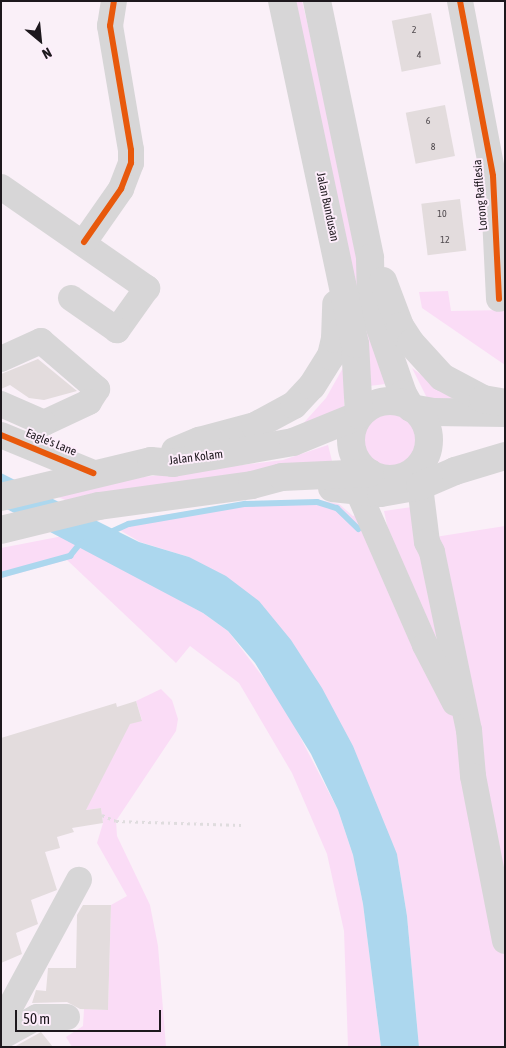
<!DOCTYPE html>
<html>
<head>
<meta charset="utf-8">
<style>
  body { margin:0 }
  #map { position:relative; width:506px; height:1048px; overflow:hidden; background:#faf0f8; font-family:"Asap Condensed",sans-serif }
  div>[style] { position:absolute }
  .green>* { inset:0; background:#fadcf6 }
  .round { border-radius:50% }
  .water>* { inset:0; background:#acd7ee }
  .stream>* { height:5.5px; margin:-2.75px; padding:0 2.75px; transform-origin:2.75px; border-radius:2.75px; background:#acd7ee }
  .building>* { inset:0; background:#e3dcdd; transform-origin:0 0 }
  .path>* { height:3px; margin-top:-1.5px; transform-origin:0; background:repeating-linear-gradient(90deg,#dfdcde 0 2.5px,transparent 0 6.5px) }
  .minor>* { height:26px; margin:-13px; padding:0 13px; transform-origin:13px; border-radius:13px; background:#d7d6d7 }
  .major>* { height:28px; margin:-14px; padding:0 14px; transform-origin:14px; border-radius:14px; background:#d7d6d7 }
  .major>.ring { margin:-14px; padding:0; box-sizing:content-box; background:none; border:28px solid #d7d6d7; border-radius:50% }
  .cycleway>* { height:6px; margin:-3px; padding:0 3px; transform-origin:3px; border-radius:3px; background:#e8590c }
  span { translate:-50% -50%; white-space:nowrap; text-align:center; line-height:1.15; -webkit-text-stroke:4px #fdedfb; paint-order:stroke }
  .number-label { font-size:10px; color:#504a4e }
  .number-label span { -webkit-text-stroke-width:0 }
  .street-label { font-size:12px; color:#1d181d }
  .frame { position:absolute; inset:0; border:2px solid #1d181d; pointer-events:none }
  .north { position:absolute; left:15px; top:15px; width:50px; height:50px; -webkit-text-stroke:4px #fdedfb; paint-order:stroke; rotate:152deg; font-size:14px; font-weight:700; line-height:20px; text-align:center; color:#1d181d }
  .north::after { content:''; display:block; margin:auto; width:18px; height:22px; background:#1d181d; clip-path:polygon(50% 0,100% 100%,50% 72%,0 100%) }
  .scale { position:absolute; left:15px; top:1010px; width:146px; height:22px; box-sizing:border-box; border:2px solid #1d181d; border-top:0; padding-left:6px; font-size:15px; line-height:18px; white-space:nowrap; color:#1d181d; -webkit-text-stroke:4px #fdedfb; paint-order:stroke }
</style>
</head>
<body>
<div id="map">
  <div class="green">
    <div style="clip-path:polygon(295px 1px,302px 1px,394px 383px,369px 386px,344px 233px)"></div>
    <div style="clip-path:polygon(448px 291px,451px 311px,505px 310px,505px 365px,422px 308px,419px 292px)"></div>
    <div style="clip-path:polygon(344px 366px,344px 410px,300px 427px,326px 398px)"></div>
    <div style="clip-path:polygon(412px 368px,464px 407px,428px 400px)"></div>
    <div class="round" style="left:363px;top:410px;width:58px;height:58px"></div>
    <div style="clip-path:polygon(328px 445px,334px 469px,70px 502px,53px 495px,119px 480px,283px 460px)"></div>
    <div style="clip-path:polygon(319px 500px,339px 504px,353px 516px,358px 514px,391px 544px,384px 511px,412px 507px,416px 540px,505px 526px,505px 1047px,419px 1047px,407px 916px,397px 854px,189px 557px,140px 542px,118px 529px,127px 521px,244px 502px)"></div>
    <div style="clip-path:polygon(63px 536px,203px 613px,228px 631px,282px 702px,338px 810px,353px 855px,363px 904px,381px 1047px,348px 1047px,344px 931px,327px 854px,292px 773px,239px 683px,190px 646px,176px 663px,67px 560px,1px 578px,1px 548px)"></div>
    <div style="clip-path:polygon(161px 689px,172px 700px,178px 719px,176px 731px,116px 821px,117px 836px,150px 905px,158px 946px,166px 1047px,72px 1047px,66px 1037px,83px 1026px,84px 1009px,108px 1010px,111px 905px,127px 896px,97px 843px,103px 823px,101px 808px,85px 810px,123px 726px,142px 720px,136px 701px)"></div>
  </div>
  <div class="water">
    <div style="clip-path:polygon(1px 473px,139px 542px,189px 557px,226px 576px,259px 601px,291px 640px,322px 688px,353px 746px,397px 854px,407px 916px,419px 1047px,381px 1047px,363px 904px,353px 855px,338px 810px,311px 754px,255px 663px,228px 631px,203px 613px,1px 506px)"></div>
  </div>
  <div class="stream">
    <div style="left:113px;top:531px;width:17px;rotate:-24deg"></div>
    <div style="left:129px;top:524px;width:118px;rotate:-9.8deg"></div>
    <div style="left:245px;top:504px;width:72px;rotate:-1.6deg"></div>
    <div style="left:317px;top:502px;width:21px;rotate:17deg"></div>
    <div style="left:337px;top:508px;width:30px;rotate:44deg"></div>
    <div style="left:1px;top:575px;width:72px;rotate:-15.4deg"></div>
    <div style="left:70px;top:556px;width:14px;rotate:-51deg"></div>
    <div style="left:79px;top:545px;width:8px;rotate:-23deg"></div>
  </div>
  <div class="building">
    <div style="left:431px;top:13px;width:52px;height:40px;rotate:79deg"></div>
    <div style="left:445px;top:105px;width:52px;height:40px;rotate:79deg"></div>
    <div style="left:460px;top:199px;width:52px;height:39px;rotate:83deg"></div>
    <div style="clip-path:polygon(38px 359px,77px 391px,44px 400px,29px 398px,10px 385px,1px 389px,1px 374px)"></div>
    <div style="clip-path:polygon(136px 701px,142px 721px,130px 724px,86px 810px,101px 808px,103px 823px,72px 828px,74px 832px,57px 837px,60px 848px,45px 852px,57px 890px,31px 900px,38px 924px,16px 933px,22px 954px,1px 963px,1px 738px,116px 703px,117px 707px)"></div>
    <div style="clip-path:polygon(83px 905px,111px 905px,108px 1010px,80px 1009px,67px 1002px,32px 1003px,36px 990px,46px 991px,48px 968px,76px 968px,77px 915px)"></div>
    <div style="clip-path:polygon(41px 1032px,53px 1047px,14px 1047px)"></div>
  </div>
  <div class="path">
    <div style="left:102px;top:815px;width:15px;rotate:23deg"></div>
    <div style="left:116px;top:821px;width:125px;rotate:1.8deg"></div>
  </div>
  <div class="minor">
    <div style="left:460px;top:1px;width:178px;rotate:79.3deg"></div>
    <div style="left:493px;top:176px;width:123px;rotate:87.2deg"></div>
    <div style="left:1px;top:187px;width:178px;rotate:34.7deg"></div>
    <div style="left:147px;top:288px;width:52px;rotate:125.5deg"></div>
    <div style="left:117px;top:330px;width:56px;rotate:-145.2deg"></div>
    <div style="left:84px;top:242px;width:65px;rotate:-55.1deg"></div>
    <div style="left:121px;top:189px;width:28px;rotate:-69deg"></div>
    <div style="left:131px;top:163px;width:13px;rotate:-90deg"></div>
    <div style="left:131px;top:150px;width:126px;rotate:-99.6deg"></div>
    <div style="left:110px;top:26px;width:25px;rotate:-81deg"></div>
    <div style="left:1px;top:359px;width:44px;rotate:-24.2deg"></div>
    <div style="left:41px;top:341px;width:74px;rotate:40.6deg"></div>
    <div style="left:97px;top:389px;width:15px;rotate:122deg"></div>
    <div style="left:89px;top:402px;width:50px;rotate:155deg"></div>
    <div style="left:44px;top:423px;width:47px;rotate:-156.2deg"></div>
    <div style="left:1px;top:435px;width:100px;rotate:22.4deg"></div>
    <div style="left:420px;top:486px;width:56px;rotate:82.9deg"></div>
    <div style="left:427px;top:542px;width:11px;rotate:63deg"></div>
    <div style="left:432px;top:552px;width:182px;rotate:78.3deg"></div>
    <div style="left:469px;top:730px;width:46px;rotate:85deg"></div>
    <div style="left:473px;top:776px;width:168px;rotate:79deg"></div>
    <div style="left:357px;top:489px;width:170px;rotate:66.4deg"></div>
    <div style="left:425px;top:645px;width:65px;rotate:62.7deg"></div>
    <div style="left:1px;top:1024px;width:164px;rotate:-61.6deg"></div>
    <div style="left:1px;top:1037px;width:41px;rotate:-29.1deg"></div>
    <div style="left:37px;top:1017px;width:30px"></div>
  </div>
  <div class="major">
    <div style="left:317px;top:1px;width:262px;rotate:78.3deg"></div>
    <div style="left:370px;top:258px;width:44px;rotate:88.7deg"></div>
    <div style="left:371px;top:302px;width:97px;rotate:70.8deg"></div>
    <div style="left:403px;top:394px;width:16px;rotate:60deg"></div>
    <div style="left:411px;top:408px;width:23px;rotate:10deg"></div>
    <div style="left:434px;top:412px;width:71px;rotate:0.8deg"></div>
    <div style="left:383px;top:281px;width:48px;rotate:69.3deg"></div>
    <div style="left:400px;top:326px;width:20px;rotate:57deg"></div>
    <div style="left:411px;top:343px;width:46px;rotate:47.6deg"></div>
    <div style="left:442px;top:377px;width:47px;rotate:28.2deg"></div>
    <div style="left:483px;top:399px;width:22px;rotate:10deg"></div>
    <div class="ring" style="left:351px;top:401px;width:50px;height:50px"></div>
    <div style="left:175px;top:451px;width:26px;rotate:-23deg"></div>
    <div style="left:199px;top:441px;width:58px;rotate:-15deg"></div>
    <div style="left:255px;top:426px;width:44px;rotate:-28.3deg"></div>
    <div style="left:294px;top:405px;width:26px;rotate:-47deg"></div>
    <div style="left:312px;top:386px;width:36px;rotate:-58deg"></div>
    <div style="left:331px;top:356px;width:17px;rotate:-77deg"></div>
    <div style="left:335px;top:339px;width:35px;rotate:-88deg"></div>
    <div style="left:332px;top:488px;width:49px;rotate:5.8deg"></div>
    <div style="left:381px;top:493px;width:40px;rotate:-10deg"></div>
    <div style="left:420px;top:486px;width:38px;rotate:-23deg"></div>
    <div style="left:455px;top:471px;width:52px;rotate:-16.7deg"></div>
    <div style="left:1px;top:497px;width:154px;rotate:-13.5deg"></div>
    <div style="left:151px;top:461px;width:22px;rotate:5deg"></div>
    <div style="left:173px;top:463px;width:122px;rotate:-9.9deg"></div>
    <div style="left:293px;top:442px;width:71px;rotate:-22.2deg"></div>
    <div style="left:359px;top:415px;width:71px;rotate:-93.2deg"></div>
    <div style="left:355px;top:344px;width:351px;rotate:-102deg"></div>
    <div style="left:1px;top:530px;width:101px;rotate:-13.8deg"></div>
    <div style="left:99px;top:506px;width:154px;rotate:-7.8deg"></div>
    <div style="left:252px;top:485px;width:31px;rotate:-15deg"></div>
    <div style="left:282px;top:477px;width:88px;rotate:-2.6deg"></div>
  </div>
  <div class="cycleway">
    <div style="left:460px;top:1px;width:178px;rotate:79.3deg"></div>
    <div style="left:493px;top:176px;width:123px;rotate:87.2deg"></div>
    <div style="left:84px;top:242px;width:65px;rotate:-55.1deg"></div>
    <div style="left:121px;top:189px;width:28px;rotate:-69deg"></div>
    <div style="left:131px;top:163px;width:13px;rotate:-90deg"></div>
    <div style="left:131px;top:150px;width:126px;rotate:-99.6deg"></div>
    <div style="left:110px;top:26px;width:25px;rotate:-81deg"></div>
    <div style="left:1px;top:435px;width:100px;rotate:22.4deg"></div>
  </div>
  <div class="number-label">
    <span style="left:414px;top:30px">2</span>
    <span style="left:419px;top:55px">4</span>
    <span style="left:428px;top:121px">6</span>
    <span style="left:433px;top:147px">8</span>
    <span style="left:442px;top:214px">10</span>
    <span style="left:445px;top:240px">12</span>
  </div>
  <div class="street-label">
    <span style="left:481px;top:195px;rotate:-95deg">Lorong Rafflesia</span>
    <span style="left:327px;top:207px;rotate:78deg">Jalan Bundusan</span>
    <span style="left:51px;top:443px;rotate:22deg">Eagle's Lane</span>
    <span style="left:196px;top:458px;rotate:-7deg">Jalan Kolam</span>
  </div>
  <div class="frame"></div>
  <div class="north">N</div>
  <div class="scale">50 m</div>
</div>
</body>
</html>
